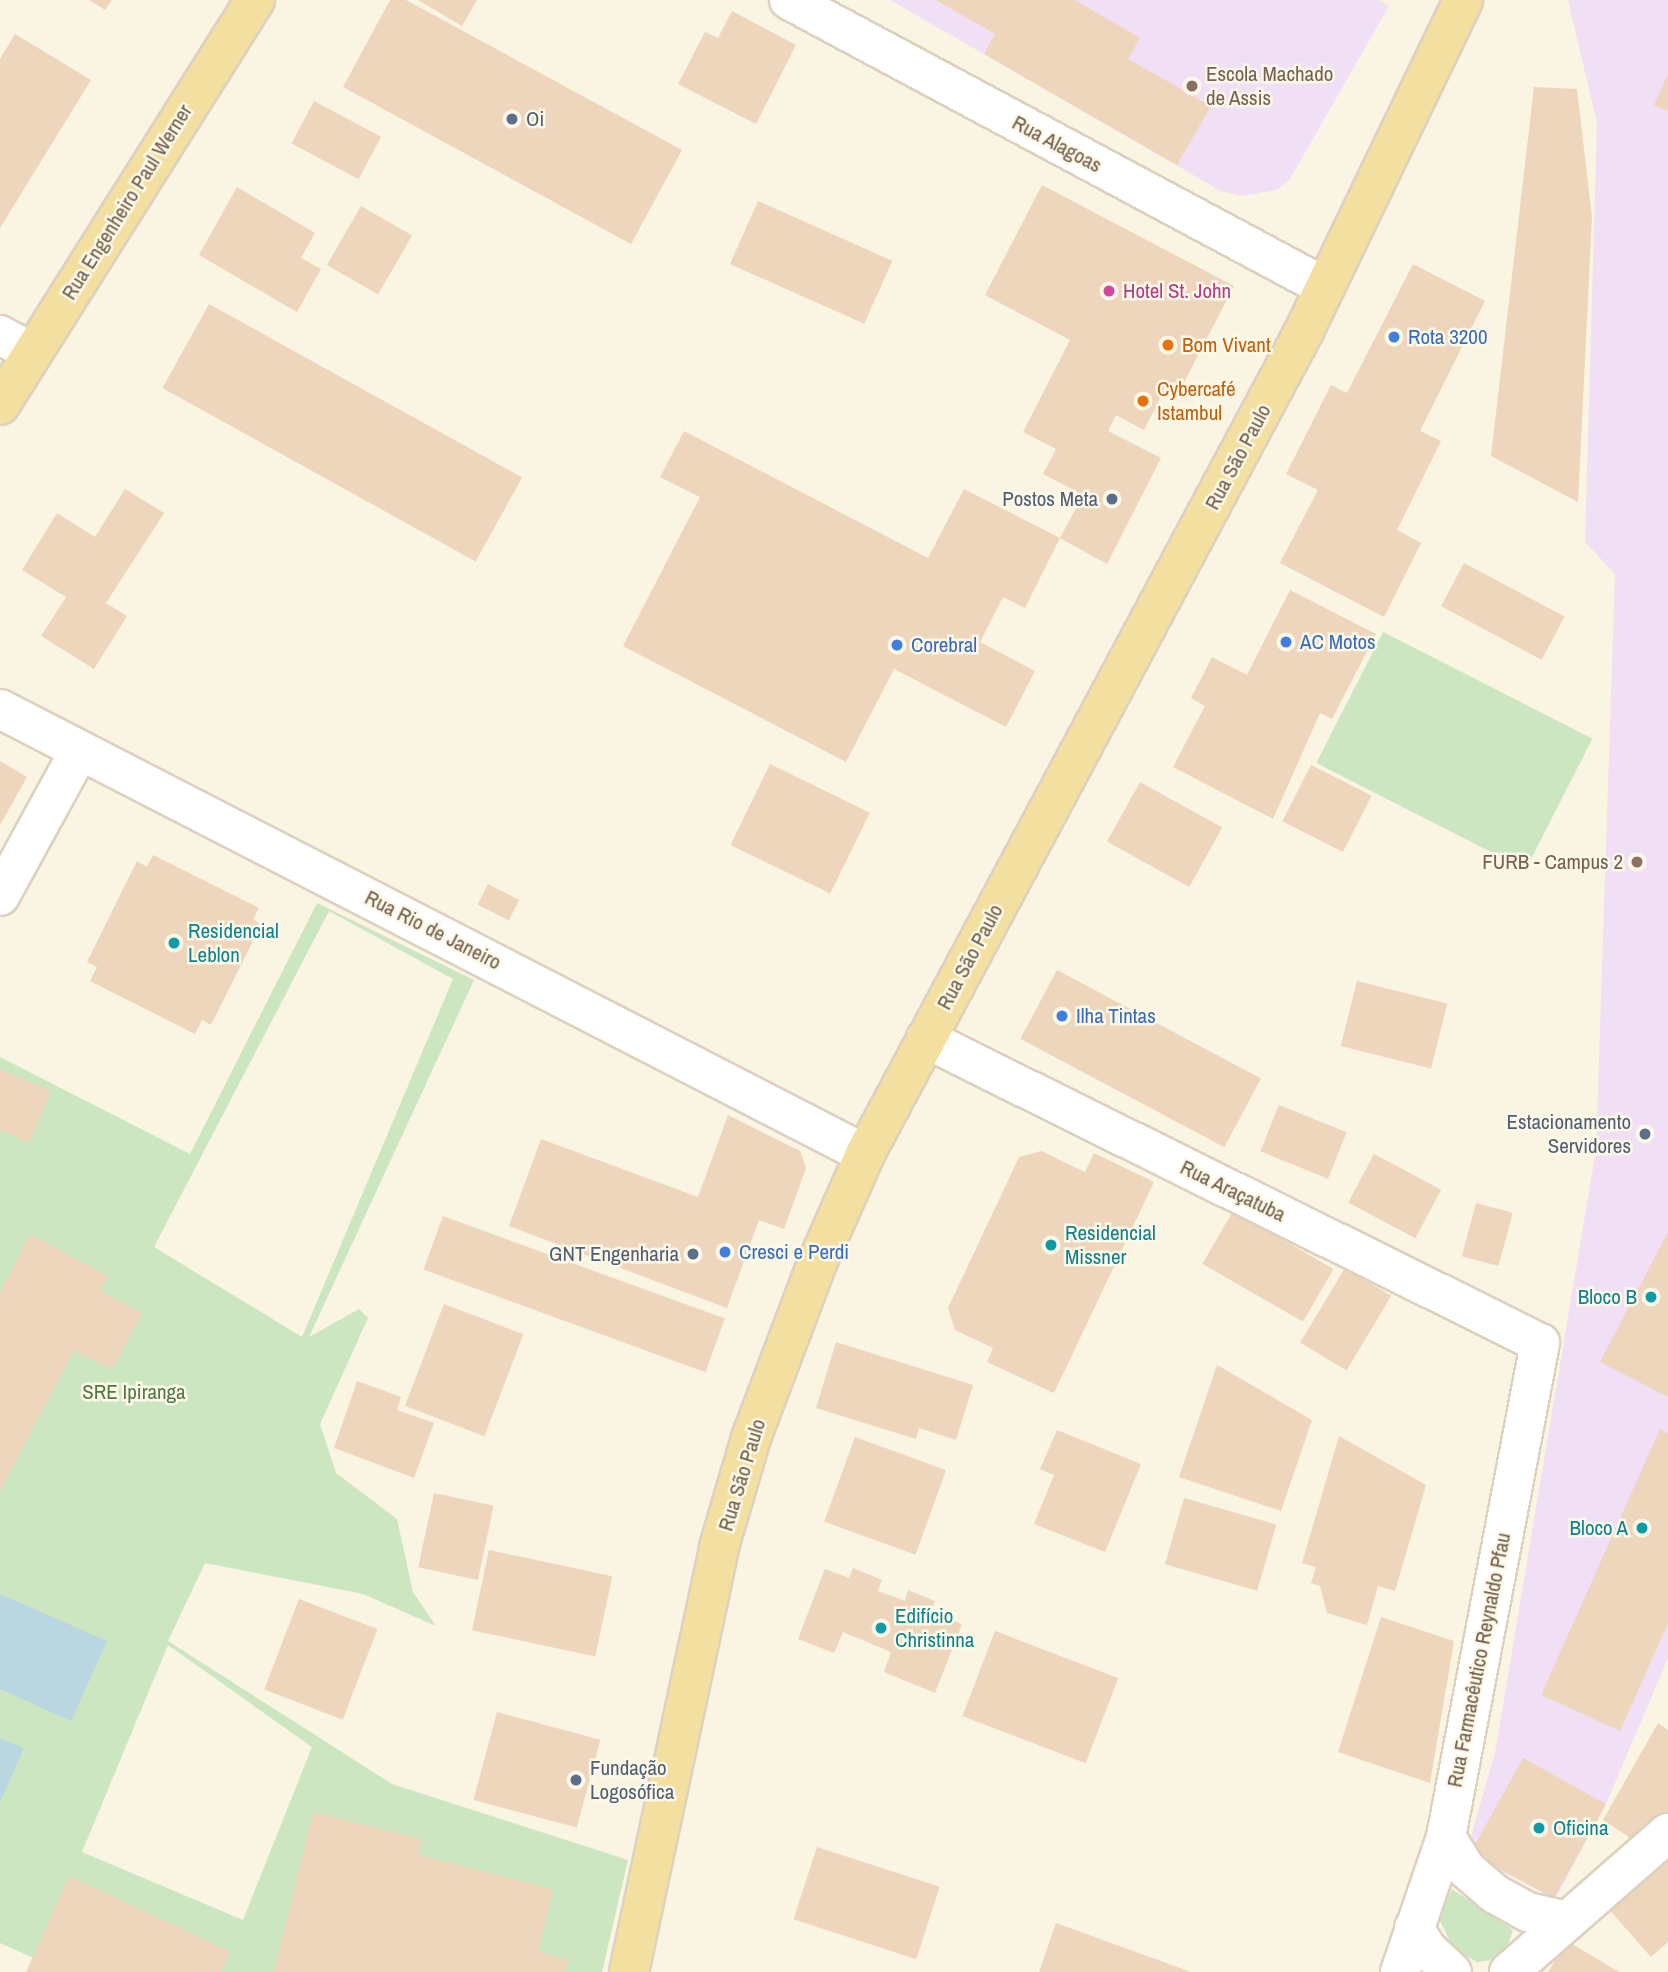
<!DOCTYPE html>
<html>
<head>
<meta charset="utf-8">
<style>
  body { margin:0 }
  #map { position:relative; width:1668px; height:1972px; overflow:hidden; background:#faf4e2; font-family:"Archivo Narrow",sans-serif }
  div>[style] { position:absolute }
  .education>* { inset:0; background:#f1dff6 }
  .green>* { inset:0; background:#cce6c2; transform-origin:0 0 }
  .water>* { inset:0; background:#b9d6e1 }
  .building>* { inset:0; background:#edd6bc; transform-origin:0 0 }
  .roads { filter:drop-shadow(2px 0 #ddd1bf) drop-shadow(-2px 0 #ddd1bf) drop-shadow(0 2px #ddd1bf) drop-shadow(0 -2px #ddd1bf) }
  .minor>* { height:38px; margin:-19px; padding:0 19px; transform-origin:19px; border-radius:19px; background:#fff }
  .major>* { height:38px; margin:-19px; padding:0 19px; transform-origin:19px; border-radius:19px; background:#f3dfa0 }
  .dots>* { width:19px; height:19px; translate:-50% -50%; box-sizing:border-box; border:4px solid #fdf8e8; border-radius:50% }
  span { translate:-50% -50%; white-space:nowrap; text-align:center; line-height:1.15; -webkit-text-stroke:5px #fdf8e8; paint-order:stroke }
  .education-label { font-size:21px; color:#785e54 }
  .left { translate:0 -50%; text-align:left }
  .right { translate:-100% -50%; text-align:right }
  .service-label { font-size:21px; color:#4e5e75 }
  .street-label { font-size:21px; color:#6f5d4b }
  .hotel-label { font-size:21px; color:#b23c85 }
  .shop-label { font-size:21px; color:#366cbe }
  .food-label { font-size:21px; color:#c56008 }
  .culture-label { font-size:21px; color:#0d838f }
  .park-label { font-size:21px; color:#4f7a47 }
</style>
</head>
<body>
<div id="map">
  <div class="education">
    <div style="clip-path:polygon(890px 0,1379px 0,1389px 6px,1290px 179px,1277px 190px,1242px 196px,1221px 191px)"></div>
    <div style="clip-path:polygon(1568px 0,1668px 0,1668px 1658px,1606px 1804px,1555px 1899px,1466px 1853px,1495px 1753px,1596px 1150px,1615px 574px,1585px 542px,1597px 123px)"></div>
  </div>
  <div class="green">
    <div style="left:1383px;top:632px;width:235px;height:147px;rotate:27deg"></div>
    <div style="clip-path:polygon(evenodd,317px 903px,474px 980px,309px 1337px,359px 1309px,368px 1318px,320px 1424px,336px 1473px,397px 1519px,413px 1592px,436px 1626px,363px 1594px,205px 1563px,168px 1641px,392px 1784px,628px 1860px,602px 1972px,65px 1972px,0 1943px,0 1057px,190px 1154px,317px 903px,329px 911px,453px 979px,302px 1337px,154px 1247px,329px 911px,317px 903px,168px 1645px,312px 1747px,243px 1920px,82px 1852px,168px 1645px)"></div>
    <div style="clip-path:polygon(1452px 1889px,1513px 1930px,1508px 1944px,1492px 1960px,1477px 1962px,1454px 1949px,1439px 1919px)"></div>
  </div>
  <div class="water">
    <div style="clip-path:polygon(0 1594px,107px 1641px,71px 1721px,0 1689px)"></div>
    <div style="clip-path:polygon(0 1738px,24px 1748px,0 1802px)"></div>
  </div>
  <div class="building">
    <div style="clip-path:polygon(89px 0,112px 0,105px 10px)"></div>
    <div style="clip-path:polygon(390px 0,406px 0,682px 150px,631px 244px,343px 87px)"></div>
    <div style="clip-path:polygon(418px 0,477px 0,462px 26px)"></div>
    <div style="clip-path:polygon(936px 0,1075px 0,1140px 38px,1128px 59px,1211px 106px,1177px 165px,984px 54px,995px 34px)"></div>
    <div style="clip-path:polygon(732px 11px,796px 45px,756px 124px,678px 84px,705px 32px,718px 38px)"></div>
    <div style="clip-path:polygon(15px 34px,91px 80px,0 228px,0 59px)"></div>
    <div style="clip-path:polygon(1668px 74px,1668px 111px,1654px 105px)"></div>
    <div style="clip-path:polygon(1534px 87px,1577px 89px,1592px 217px,1578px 502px,1491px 456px)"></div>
    <div style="left:314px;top:101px;width:76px;height:48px;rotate:28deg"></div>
    <div style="clip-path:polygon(1042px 185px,1234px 286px,1177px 396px,1165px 389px,1144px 430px,1116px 415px,1108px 431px,1161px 458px,1107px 564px,1060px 538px,1083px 495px,1043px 474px,1056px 449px,1023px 432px,1070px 340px,985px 295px)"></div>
    <div style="clip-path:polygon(237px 187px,315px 233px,301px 258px,321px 269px,297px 312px,199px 255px)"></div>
    <div style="left:758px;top:201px;width:147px;height:69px;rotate:24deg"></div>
    <div style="left:361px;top:206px;width:59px;height:68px;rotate:30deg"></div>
    <div style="clip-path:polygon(1413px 264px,1485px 301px,1420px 431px,1441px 441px,1397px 530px,1421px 543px,1384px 617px,1280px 563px,1318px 490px,1286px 474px,1331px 385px,1347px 393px)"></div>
    <div style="left:209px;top:304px;width:358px;height:96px;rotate:29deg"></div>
    <div style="clip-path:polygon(684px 431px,928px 558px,964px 489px,1060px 538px,1025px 608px,1003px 597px,980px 642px,1035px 671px,1006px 727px,894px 669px,846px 762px,623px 646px,700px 497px,660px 477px)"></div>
    <div style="clip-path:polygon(125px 489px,164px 513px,106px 603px,127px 616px,94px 669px,41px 636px,66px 597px,22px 570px,57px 513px,95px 537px)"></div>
    <div style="left:1464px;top:563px;width:114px;height:49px;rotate:28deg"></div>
    <div style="clip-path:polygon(1290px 590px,1376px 634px,1332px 719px,1320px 713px,1273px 819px,1173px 767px,1205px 706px,1191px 698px,1212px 657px,1247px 675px)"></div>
    <div style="clip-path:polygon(0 761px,27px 777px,0 825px)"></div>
    <div style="left:770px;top:764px;width:111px;height:90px;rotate:26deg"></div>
    <div style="left:1311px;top:765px;width:68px;height:63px;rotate:27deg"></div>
    <div style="left:1140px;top:782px;width:94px;height:68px;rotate:29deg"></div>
    <div style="clip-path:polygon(153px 855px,259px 908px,253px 919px,261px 925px,211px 1025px,202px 1020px,195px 1034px,90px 981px,97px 967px,87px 962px,137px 861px,147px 867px)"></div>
    <div style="left:488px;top:884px;width:35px;height:23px;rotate:27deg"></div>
    <div style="left:1057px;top:970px;width:231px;height:78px;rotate:28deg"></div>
    <div style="left:1357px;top:981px;width:93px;height:67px;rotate:14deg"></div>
    <div style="clip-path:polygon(0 1069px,51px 1091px,29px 1143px,0 1130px)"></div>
    <div style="left:1279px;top:1105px;width:73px;height:50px;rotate:22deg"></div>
    <div style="clip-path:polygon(728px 1115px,800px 1151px,806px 1168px,784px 1229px,759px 1220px,727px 1308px,509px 1226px,541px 1139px,698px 1197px)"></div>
    <div style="clip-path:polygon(1041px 1151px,1085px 1172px,1094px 1153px,1154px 1182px,1054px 1393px,987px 1362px,993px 1348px,955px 1330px,948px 1308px,1019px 1157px)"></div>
    <div style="left:1374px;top:1154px;width:76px;height:55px;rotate:28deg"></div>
    <div style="left:1476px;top:1203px;width:38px;height:55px;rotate:15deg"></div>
    <div style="left:1233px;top:1211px;width:116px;height:61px;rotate:30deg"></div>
    <div style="left:443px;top:1216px;width:300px;height:57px;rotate:20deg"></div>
    <div style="clip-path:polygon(1668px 1232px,1668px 1397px,1600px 1362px)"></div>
    <div style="clip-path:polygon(30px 1234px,108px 1276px,100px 1291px,142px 1313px,112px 1370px,74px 1350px,0 1491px,0 1292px)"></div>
    <div style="left:1345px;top:1268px;width:54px;height:87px;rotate:31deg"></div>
    <div style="left:444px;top:1304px;width:85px;height:109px;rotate:21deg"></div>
    <div style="clip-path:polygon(836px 1342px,973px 1385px,956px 1440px,919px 1428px,916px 1439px,816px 1408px)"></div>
    <div style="clip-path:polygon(1217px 1365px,1312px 1420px,1281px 1511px,1179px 1477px)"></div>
    <div style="clip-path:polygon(357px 1381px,401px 1397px,397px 1410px,434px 1423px,414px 1478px,334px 1448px)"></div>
    <div style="clip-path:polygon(1660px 1429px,1668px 1433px,1668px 1623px,1620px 1731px,1541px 1695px)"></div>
    <div style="clip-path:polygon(1057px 1430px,1141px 1464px,1105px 1552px,1034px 1524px,1054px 1475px,1040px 1469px)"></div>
    <div style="clip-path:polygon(1339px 1436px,1426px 1485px,1395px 1591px,1378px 1586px,1367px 1625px,1327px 1613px,1320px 1586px,1311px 1583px,1316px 1567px,1302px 1563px)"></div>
    <div style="left:855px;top:1437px;width:97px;height:90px;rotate:20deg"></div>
    <div style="left:434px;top:1493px;width:61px;height:76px;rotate:12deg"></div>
    <div style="left:1184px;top:1498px;width:96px;height:69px;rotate:16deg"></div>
    <div style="left:489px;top:1550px;width:126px;height:82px;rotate:12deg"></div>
    <div style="clip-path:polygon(853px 1568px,882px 1580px,878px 1591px,905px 1601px,908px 1590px,935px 1601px,931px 1612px,962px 1624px,935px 1693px,884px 1672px,891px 1652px,843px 1632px,834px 1653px,798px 1639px,825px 1569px,849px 1578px)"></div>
    <div style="left:299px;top:1599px;width:84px;height:97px;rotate:21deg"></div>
    <div style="clip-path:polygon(1381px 1617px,1454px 1641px,1430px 1783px,1338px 1752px)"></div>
    <div style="left:995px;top:1631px;width:132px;height:91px;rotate:21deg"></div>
    <div style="left:497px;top:1712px;width:107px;height:91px;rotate:15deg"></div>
    <div style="clip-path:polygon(1658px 1723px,1668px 1730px,1668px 1812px,1638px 1843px,1603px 1820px)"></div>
    <div style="left:1523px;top:1758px;width:95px;height:108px;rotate:29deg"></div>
    <div style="clip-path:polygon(313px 1812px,422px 1839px,418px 1855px,553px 1889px,538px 1952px,568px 1959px,565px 1972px,274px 1972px)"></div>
    <div style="left:817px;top:1847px;width:129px;height:76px;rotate:18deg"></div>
    <div style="clip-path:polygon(1668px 1854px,1668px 1942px,1651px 1957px,1606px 1906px)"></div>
    <div style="clip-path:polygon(69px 1876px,230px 1951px,221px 1972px,26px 1972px)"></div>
    <div style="clip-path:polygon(1056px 1923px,1191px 1972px,1039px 1972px)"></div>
    <div style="clip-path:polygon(1567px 1941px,1619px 1972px,1548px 1972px)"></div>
  </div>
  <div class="roads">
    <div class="minor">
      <div style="left:789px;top:0;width:608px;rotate:28.17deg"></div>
      <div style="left:0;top:335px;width:37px;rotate:29deg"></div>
      <div style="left:0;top:709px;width:973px;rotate:27.22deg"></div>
      <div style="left:0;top:896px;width:166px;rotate:-61.3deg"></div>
      <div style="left:926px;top:1039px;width:685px;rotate:26.34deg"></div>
      <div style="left:1540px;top:1343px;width:503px;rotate:100.77deg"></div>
      <div style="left:1446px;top:1837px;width:143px;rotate:108.8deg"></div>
      <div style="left:1446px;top:1837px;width:38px;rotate:58deg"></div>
      <div style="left:1466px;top:1869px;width:38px;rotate:41deg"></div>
      <div style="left:1495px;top:1894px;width:38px;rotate:29deg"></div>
      <div style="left:1528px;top:1912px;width:39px;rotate:13deg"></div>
      <div style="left:1414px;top:1928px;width:25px;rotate:58deg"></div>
      <div style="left:1427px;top:1949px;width:34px;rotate:43deg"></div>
      <div style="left:1509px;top:1972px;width:211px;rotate:-41.2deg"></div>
    </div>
    <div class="major">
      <div style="left:0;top:405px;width:479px;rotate:-57.8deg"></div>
      <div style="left:629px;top:1972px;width:434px;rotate:-78deg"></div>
      <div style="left:719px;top:1547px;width:114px;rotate:-73.6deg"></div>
      <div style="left:751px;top:1438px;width:187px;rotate:-69.3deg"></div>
      <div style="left:817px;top:1263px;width:119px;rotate:-66.2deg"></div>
      <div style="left:865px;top:1154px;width:933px;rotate:-61.92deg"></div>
      <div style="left:1304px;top:331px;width:367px;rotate:-64.3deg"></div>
    </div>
  </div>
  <div class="dots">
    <div style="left:1192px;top:86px;background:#8d6e63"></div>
    <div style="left:512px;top:119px;background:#5c6f8a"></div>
    <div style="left:1109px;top:291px;background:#d1479c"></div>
    <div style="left:1394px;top:337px;background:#3f7fe0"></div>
    <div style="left:1168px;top:345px;background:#e8710a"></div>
    <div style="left:1143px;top:401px;background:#e8710a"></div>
    <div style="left:1112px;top:499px;background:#5c6f8a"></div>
    <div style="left:1286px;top:642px;background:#3f7fe0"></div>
    <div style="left:897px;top:645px;background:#3f7fe0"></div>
    <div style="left:1637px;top:862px;background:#8d6e63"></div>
    <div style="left:174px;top:943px;background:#0f9aa8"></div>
    <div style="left:1062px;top:1016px;background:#3f7fe0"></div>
    <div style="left:1645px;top:1134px;background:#5c6f8a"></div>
    <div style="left:1051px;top:1245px;background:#0f9aa8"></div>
    <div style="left:725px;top:1252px;background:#3f7fe0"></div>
    <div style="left:693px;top:1254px;background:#5c6f8a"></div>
    <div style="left:1651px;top:1297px;background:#0f9aa8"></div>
    <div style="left:1642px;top:1528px;background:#0f9aa8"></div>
    <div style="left:881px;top:1628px;background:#0f9aa8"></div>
    <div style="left:576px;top:1780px;background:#5c6f8a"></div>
    <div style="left:1539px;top:1828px;background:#0f9aa8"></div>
  </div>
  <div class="education-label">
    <span class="left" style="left:1206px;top:86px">Escola Machado<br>de Assis</span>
    <span class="right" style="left:1623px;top:862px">FURB - Campus 2</span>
  </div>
  <div class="service-label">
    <span class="left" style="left:526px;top:119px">Oi</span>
    <span class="right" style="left:1098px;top:499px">Postos Meta</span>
    <span class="right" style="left:1631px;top:1134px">Estacionamento<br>Servidores</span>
    <span class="right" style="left:679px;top:1254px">GNT Engenharia</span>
    <span class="left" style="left:590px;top:1780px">Fundação<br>Logosófica</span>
  </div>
  <div class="street-label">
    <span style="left:1057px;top:144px;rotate:28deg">Rua Alagoas</span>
    <span style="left:127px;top:202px;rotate:-58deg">Rua Engenheiro Paul Werner</span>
    <span style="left:1238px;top:457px;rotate:-62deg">Rua São Paulo</span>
    <span style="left:433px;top:930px;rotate:27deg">Rua Rio de Janeiro</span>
    <span style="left:970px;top:957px;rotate:-62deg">Rua São Paulo</span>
    <span style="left:1233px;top:1191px;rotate:26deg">Rua Araçatuba</span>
    <span style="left:742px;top:1475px;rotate:-73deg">Rua São Paulo</span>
    <span style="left:1479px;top:1660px;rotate:-79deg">Rua Farmacêutico Reynaldo Pfau</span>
  </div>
  <div class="hotel-label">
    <span class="left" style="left:1123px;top:291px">Hotel St. John</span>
  </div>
  <div class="shop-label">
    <span class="left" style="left:1408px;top:337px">Rota 3200</span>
    <span class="left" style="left:1300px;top:642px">AC Motos</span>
    <span class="left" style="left:911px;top:645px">Corebral</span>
    <span class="left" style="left:1076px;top:1016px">Ilha Tintas</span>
    <span class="left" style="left:739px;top:1252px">Cresci e Perdi</span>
  </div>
  <div class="food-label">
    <span class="left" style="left:1182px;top:345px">Bom Vivant</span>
    <span class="left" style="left:1157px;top:401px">Cybercafé<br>Istambul</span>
  </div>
  <div class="culture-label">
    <span class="left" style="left:188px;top:943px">Residencial<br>Leblon</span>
    <span class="left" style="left:1065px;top:1245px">Residencial<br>Missner</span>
    <span class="right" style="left:1637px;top:1297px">Bloco B</span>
    <span class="right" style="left:1628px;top:1528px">Bloco A</span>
    <span class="left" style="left:895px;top:1628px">Edifício<br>Christinna</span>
    <span class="left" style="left:1553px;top:1828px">Oficina</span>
  </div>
  <div class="park-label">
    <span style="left:134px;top:1392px">SRE Ipiranga</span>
  </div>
</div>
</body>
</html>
